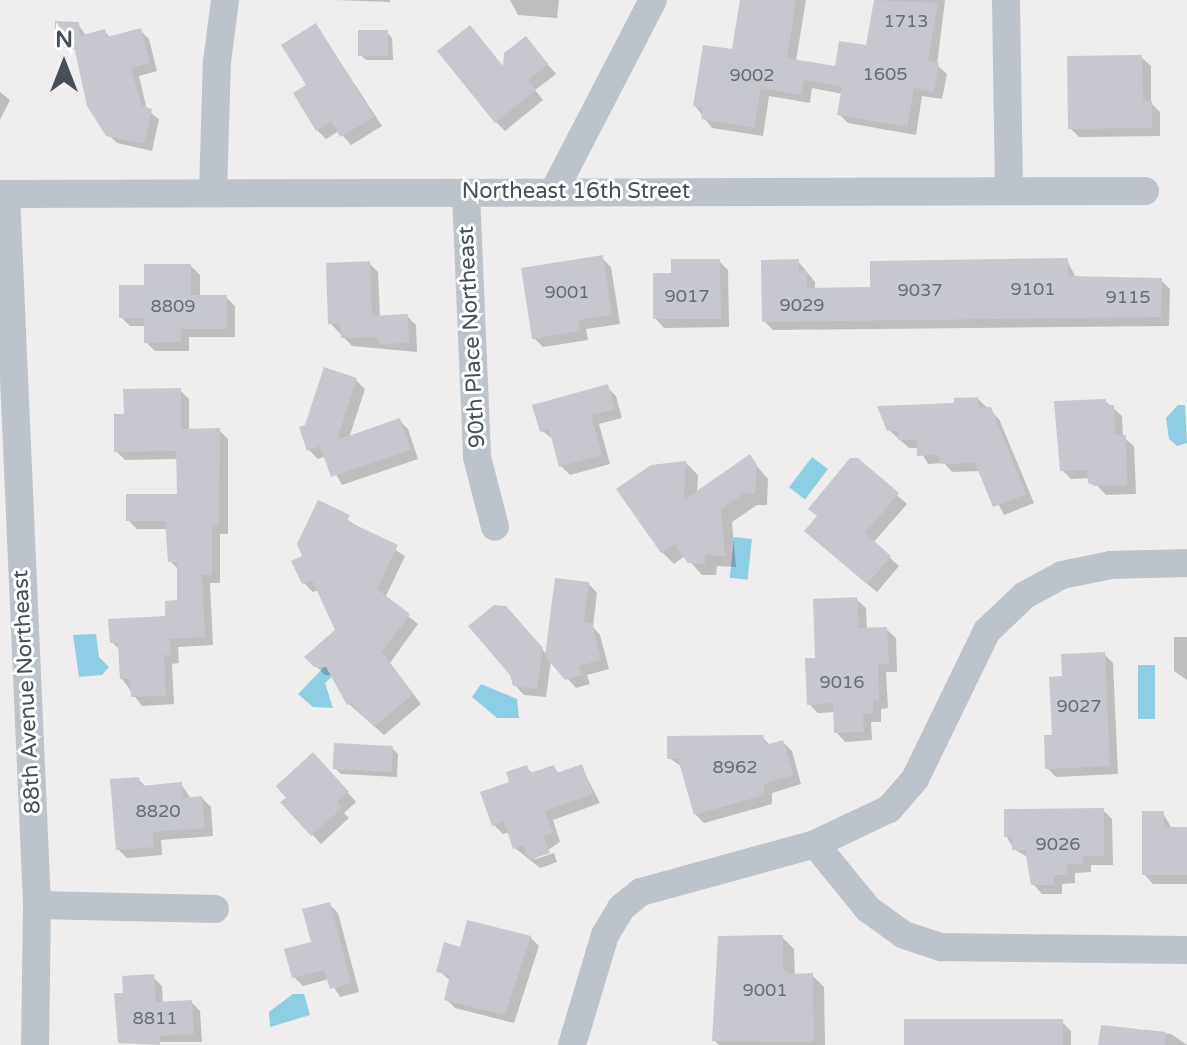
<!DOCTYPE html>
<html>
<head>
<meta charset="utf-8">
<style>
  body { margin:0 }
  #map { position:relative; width:1187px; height:1045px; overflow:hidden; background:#efeded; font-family:"Varela Round",sans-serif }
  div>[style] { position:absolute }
  .water>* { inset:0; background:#8ecee4; transform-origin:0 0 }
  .shadow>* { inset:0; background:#0003 }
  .building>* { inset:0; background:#c7c8cf; transform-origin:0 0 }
  .street>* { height:28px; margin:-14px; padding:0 14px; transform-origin:14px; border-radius:14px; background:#bcc3cb }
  span { translate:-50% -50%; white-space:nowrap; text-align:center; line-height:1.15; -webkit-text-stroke:6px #fff; paint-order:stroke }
  .number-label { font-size:18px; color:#666d76 }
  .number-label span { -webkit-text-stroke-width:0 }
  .street-label { font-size:22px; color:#464f58 }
  .north { position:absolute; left:24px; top:24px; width:80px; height:80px; -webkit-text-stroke:6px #fff; paint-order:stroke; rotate:0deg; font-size:22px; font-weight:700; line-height:32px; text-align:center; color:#464f58 }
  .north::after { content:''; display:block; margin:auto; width:28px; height:36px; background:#464f58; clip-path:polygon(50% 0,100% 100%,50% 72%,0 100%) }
</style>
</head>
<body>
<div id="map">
  <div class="water">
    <div style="clip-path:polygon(1185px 405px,1187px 443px,1177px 446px,1169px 439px,1166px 418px,1178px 405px)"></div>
    <div style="left:812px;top:457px;width:20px;height:38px;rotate:37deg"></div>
    <div style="left:734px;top:537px;width:18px;height:41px;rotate:6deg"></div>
    <div style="clip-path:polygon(96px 634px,99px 657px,109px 667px,102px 675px,79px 677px,73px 635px)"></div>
    <div style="clip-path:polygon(329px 662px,338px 671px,325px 683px,333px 708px,313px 707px,298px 694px)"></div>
    <div style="left:1138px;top:665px;width:17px;height:54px"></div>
    <div style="clip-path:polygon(481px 684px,517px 699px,519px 718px,497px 718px,472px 697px)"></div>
    <div style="clip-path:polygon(293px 994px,304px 994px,310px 1015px,270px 1027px,269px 1012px)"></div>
  </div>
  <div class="shadow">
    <div style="clip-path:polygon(335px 0,390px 0,390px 2px)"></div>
    <div style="clip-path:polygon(510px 0,559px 0,557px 18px,518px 15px)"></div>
    <div style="clip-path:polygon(742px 0,806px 0,796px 61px,836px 68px,867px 48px,876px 0,945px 0,937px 65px,947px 74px,942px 99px,922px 96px,916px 135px,848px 123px,839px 114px,843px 94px,812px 88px,810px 103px,769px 96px,763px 136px,712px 128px,695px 106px,733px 51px)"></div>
    <div style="clip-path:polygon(78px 24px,86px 36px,104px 31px,111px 38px,140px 30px,149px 39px,157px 71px,139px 76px,147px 110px,159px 119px,152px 151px,117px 143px,108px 134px,76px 49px,66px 49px,57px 41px)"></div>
    <div style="clip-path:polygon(316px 25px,382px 126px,351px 145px,339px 131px,326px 139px,317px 130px,308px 86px)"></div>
    <div style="clip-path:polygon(387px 32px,392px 38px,393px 60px,366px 60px,360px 55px)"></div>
    <div style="clip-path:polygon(534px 48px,556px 74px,535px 90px,543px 100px,505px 131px,496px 122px,505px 69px)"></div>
    <div style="clip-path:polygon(1141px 57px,1151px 66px,1151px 103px,1160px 112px,1160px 136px,1079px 137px,1070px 128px)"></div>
    <div style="clip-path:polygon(0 92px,10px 100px,0 120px)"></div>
    <div style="clip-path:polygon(602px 258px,611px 267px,620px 324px,586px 329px,588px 340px,543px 347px,534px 338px)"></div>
    <div style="clip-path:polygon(1067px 260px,1076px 278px,1161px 280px,1170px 289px,1169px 326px,773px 330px,764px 321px,798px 261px,815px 282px,815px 290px,872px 289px)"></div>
    <div style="clip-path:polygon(719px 261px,728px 270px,729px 327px,664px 328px,655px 318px,673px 275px)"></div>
    <div style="clip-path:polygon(369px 263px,378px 272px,380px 317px,407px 316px,416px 325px,417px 352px,352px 346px,330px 323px)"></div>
    <div style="clip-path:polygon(191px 266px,200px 275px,200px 297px,226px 297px,235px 306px,235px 337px,189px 337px,189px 351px,155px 351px,146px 342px,146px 326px,130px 326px,121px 317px,146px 287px)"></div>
    <div style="clip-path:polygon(356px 380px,365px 389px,349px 438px,399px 420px,408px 429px,418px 459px,342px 485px,326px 456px,318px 459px,309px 450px)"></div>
    <div style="clip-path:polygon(607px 387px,616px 396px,622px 418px,599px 424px,610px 464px,570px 475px,561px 466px,553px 439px,542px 431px)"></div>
    <div style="clip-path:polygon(180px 390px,189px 399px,189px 430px,219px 430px,228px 439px,228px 534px,220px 534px,220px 583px,210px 583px,213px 645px,178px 647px,179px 663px,172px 664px,174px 704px,142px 706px,122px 679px,121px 651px,112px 642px,168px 618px,179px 602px,179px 570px,170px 561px,168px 529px,137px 529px,128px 520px,179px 496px,178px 459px,125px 460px,116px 451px,126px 416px)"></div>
    <div style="clip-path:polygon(978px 399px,999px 419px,1034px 503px,1004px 515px,981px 471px,952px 472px,944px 463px,928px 464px,919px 448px,909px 448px,889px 430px)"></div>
    <div style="clip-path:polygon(1105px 401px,1122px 416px,1123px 437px,1134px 446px,1136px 494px,1106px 495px,1090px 478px,1071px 479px,1062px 470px)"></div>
    <div style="clip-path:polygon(749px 457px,768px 479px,767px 505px,757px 505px,732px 522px,736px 567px,717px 566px,716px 575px,702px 575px,685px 556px,674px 564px,662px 552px,686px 463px,698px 475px,697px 494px)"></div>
    <div style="clip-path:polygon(857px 460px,907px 504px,873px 543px,899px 566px,877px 592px,815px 540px)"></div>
    <div style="clip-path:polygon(319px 502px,405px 556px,385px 598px,418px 624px,390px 663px,421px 704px,384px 735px,349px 704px,333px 675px,325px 675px,307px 657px,337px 630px,319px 590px,313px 592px,304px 583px)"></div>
    <div style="clip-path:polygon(588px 583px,597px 593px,593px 627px,600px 635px,609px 669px,587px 675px,590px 684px,576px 688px,551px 660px,546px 697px,524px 695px,515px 685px,515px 618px,547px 655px)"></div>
    <div style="clip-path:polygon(856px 599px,866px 608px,867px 630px,886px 629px,896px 638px,897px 672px,886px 672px,888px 708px,881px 709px,881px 722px,871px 722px,872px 740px,845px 742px,836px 732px,835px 712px,818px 713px,809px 704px,817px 660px)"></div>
    <div style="clip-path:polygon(1174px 637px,1187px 637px,1187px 680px,1174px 671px)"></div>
    <div style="clip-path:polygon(1104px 654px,1113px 663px,1118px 774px,1056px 777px,1047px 768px,1064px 678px)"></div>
    <div style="clip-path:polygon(762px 737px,771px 746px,783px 742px,792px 751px,801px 784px,772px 793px,772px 804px,704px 823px,695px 814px,682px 767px,669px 758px)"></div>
    <div style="clip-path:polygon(392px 748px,398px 754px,397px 777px,341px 774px,335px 768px)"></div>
    <div style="clip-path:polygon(322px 764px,356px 802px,344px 813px,349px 818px,321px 844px,283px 803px)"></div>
    <div style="clip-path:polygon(581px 766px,600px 803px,553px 820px,560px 842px,533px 860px,554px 853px,557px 862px,540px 868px,515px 848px,509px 832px,503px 834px,494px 825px,512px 783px,526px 767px,533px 774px,553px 767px,560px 774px)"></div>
    <div style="clip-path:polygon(138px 779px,146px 787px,181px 784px,191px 799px,202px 798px,211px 807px,213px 836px,161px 840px,162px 855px,127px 858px,118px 849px)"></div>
    <div style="clip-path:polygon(1103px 810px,1112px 819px,1113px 865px,1091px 865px,1091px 872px,1075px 873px,1075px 883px,1062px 884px,1062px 894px,1042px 894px,1033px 884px,1029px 858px,1014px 849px,1006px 836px)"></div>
    <div style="clip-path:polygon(1163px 813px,1172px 829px,1187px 829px,1187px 884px,1153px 884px,1144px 874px)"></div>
    <div style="clip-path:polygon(329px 904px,338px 913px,359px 992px,340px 997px,329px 979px,303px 986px,294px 977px)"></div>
    <div style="clip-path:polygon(530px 937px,539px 946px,514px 1023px,455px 1008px,446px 999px,451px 981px,439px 971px,462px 949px)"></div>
    <div style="clip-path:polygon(782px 937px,794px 949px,795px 976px,812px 975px,824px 987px,825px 1045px,719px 1045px,714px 1040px)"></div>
    <div style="clip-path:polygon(153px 977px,162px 986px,163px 1004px,191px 1002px,200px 1011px,202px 1042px,120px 1042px)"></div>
    <div style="clip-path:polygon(1062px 1022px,1071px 1031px,1071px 1045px,906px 1045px)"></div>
    <div style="clip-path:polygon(1102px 1027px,1171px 1034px,1187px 1045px,1100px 1045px)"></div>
  </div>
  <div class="building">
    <div style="clip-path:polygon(740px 0,796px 0,787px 58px,835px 66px,839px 41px,866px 45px,874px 0,938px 3px,928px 61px,939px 63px,934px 92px,914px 88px,907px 127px,837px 115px,842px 87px,804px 80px,801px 95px,761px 88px,754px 128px,701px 119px,703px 108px,693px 106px,703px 45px,732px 49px)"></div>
    <div style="clip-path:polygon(55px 21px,79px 22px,79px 36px,105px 29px,107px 37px,141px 28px,150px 63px,131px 68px,142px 106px,152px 109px,144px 144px,106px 136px,87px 106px,73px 42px,55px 41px)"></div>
    <div style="clip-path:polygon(316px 23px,374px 117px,340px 137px,331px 121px,316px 131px,293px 93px,306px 85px,281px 45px)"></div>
    <div style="clip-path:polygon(470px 25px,503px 66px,504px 53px,526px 36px,548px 64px,528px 80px,536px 90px,495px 123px,437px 51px)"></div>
    <div style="left:358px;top:30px;width:30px;height:26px"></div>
    <div style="clip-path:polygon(1142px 55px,1143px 101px,1152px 101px,1152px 128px,1068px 129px,1067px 56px)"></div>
    <div style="clip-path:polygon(603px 255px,612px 315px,578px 320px,580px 331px,532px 339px,521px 268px)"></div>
    <div style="clip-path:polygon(1068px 258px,1068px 276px,1162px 278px,1161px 317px,762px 322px,761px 260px,799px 259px,799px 271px,807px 271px,807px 288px,870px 287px,870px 261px)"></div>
    <div style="clip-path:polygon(671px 259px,720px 259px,721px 319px,653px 319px,653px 273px,671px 273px)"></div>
    <div style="clip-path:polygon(370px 261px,372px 316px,408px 314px,409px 343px,379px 344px,378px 337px,341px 338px,340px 324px,328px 324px,326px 263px)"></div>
    <div style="clip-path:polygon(144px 264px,191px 264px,191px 295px,227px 295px,227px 329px,181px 329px,181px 342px,144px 343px,144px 318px,119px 318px,119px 285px,144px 285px)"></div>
    <div style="clip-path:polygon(324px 367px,357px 378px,337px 440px,400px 418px,411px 450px,331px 477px,320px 446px,307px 451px,299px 427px,305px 425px)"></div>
    <div style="clip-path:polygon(608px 384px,615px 409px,591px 415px,602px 455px,559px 467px,549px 429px,540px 432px,532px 405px)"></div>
    <div style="clip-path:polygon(181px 388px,181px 429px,220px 428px,219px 525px,212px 525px,212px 575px,202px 575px,205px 637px,170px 639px,171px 655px,164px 655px,166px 696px,131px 697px,130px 679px,120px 679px,118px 643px,110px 643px,108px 619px,165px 616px,165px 601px,177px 600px,177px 562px,168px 562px,165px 521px,126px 521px,126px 494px,177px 494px,176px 451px,114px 452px,114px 414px,124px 414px,123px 389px)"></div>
    <div style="clip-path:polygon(978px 397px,979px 408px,991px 407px,1026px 494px,993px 507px,975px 463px,941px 464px,938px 455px,917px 456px,917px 440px,898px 440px,898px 431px,887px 431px,877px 406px,954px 403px,954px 398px)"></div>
    <div style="clip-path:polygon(1106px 399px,1106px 405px,1114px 405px,1115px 435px,1126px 435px,1127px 485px,1095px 486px,1088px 483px,1087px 470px,1060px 471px,1054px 401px)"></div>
    <div style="clip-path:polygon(750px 454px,757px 465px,755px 494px,744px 493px,721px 509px,725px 556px,705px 555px,705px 564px,688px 563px,674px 544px,661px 553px,616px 489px,651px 465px,686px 461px,684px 500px)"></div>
    <div style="clip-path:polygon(850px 458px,858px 458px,899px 493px,865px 533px,891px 556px,867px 584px,804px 531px,817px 516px,808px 509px)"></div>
    <div style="clip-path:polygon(318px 500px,350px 515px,347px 521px,398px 545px,377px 589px,410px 614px,382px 652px,413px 694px,374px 727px,352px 704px,347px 705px,326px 667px,314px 667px,304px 657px,335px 630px,312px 580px,302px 584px,291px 561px,302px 556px,297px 544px)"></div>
    <div style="clip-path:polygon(555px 578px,589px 582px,584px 622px,592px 623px,601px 660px,579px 666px,582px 675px,565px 680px,545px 656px)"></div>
    <div style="clip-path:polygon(857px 597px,859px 628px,887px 627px,889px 664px,878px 664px,879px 700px,873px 701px,873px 713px,863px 714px,864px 732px,834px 733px,833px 703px,807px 705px,805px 658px,815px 658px,813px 599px)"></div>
    <div style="clip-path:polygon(494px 605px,506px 606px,543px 648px,537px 689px,513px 686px,510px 675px,468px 626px)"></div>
    <div style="clip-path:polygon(1105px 652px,1110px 766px,1045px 769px,1044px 735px,1052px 735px,1049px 677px,1062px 676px,1061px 654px)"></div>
    <div style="clip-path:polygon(763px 735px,766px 745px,783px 740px,793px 775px,764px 784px,764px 795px,694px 815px,678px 759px,667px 759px,667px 736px)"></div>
    <div style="left:334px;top:743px;width:59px;height:26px;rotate:3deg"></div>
    <div style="clip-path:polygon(313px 752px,349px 792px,337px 802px,342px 808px,311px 836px,280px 802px,286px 798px,276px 786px)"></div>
    <div style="clip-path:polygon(582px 764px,593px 794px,545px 811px,553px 832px,544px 836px,550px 853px,529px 860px,524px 845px,513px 849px,504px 822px,492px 826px,480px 792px,509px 782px,506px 772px,527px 765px,530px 773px,554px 765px,557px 773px)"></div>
    <div style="clip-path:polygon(139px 777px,140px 786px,182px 782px,183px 798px,202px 796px,205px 828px,153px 832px,154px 847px,116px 850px,110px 779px)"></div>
    <div style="clip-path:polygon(1104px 808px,1104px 856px,1083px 856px,1083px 864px,1067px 864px,1067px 875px,1054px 875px,1054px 885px,1031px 885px,1025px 850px,1012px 850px,1012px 837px,1004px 837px,1004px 809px)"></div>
    <div style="clip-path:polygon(1142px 811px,1164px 811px,1164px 827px,1187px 827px,1187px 875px,1142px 875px)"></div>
    <div style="clip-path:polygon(330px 902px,351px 983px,330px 989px,324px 970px,292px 978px,284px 949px,311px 942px,302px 909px)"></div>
    <div style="clip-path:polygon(467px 920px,531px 936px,505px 1015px,444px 1000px,450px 975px,436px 972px,444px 942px,460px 947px)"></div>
    <div style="clip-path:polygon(783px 935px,783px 969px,789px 974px,813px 973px,814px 1042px,712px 1041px,718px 936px)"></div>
    <div style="clip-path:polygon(154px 974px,156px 1002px,192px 1000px,194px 1034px,160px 1036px,160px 1045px,118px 1043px,114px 993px,123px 993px,122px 976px)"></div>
    <div style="left:904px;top:1019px;width:159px;height:26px"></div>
    <div style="clip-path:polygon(1101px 1025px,1166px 1032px,1165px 1045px,1098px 1045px)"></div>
  </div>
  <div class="street">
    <div style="left:1006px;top:0;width:191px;rotate:89.1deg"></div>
    <div style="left:554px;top:191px;width:215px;rotate:-62.6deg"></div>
    <div style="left:213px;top:193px;width:131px;rotate:-88.3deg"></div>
    <div style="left:217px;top:62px;width:63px;rotate:-82.6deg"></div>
    <div style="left:466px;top:193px;width:264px;rotate:87.6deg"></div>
    <div style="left:477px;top:457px;width:72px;rotate:75.6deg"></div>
    <div style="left:0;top:194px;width:1145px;rotate:-0.15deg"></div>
    <div style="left:6px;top:194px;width:712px;rotate:87.5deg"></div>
    <div style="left:37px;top:905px;width:140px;rotate:90.8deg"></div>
    <div style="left:815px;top:844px;width:84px;rotate:50.8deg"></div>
    <div style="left:868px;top:909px;width:44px;rotate:35.8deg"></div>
    <div style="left:904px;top:935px;width:40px;rotate:18deg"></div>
    <div style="left:942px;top:947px;width:245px;rotate:0.7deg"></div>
    <div style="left:37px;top:905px;width:178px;rotate:1.3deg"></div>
    <div style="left:572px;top:1045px;width:115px;rotate:-73.3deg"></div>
    <div style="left:605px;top:935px;width:31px;rotate:-59deg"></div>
    <div style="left:621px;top:908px;width:26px;rotate:-39deg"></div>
    <div style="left:641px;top:892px;width:180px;rotate:-15.4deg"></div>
    <div style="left:815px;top:844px;width:82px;rotate:-25.3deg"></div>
    <div style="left:889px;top:809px;width:40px;rotate:-49deg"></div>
    <div style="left:915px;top:779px;width:165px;rotate:-64.1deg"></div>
    <div style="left:987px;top:631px;width:52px;rotate:-43.5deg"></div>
    <div style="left:1025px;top:595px;width:42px;rotate:-28.4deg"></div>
    <div style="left:1062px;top:575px;width:50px;rotate:-11.5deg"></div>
    <div style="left:1111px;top:565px;width:76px;rotate:-1.5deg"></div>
  </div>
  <div class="number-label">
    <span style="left:906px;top:21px">1713</span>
    <span style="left:885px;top:74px">1605</span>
    <span style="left:752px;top:75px">9002</span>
    <span style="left:1033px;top:289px">9101</span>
    <span style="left:920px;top:290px">9037</span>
    <span style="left:567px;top:292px">9001</span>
    <span style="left:687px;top:296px">9017</span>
    <span style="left:1128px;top:297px">9115</span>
    <span style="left:802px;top:305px">9029</span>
    <span style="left:173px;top:306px">8809</span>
    <span style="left:842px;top:682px">9016</span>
    <span style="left:1079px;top:706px">9027</span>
    <span style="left:735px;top:767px">8962</span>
    <span style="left:158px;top:811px">8820</span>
    <span style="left:1058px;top:844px">9026</span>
    <span style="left:765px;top:990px">9001</span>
    <span style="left:155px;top:1018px">8811</span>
  </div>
  <div class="street-label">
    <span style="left:576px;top:192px">Northeast 16th Street</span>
    <span style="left:472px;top:337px;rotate:-93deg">90th Place Northeast</span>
    <span style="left:27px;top:692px;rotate:-93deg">88th Avenue Northeast</span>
  </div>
  <div class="north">N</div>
</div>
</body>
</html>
